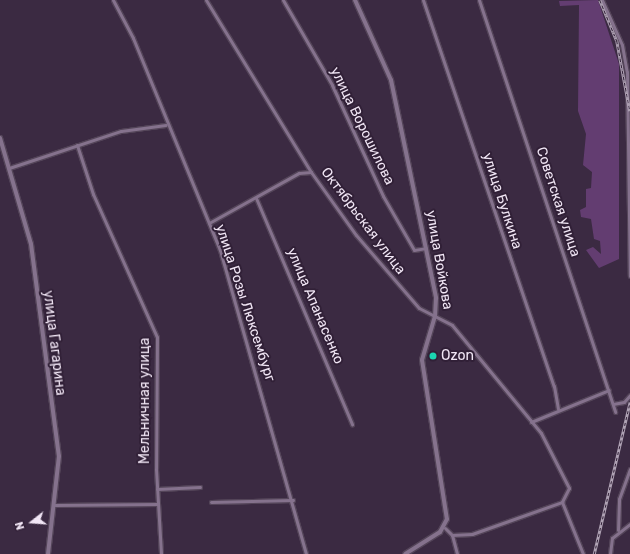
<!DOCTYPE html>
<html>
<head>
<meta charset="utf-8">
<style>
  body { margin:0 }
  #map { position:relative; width:630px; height:554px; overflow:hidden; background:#3b2a42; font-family:Rubik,sans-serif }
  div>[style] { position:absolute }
  .green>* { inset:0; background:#633d71 }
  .roads { filter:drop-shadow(1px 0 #544559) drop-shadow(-1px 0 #544559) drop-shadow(0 1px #544559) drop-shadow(0 -1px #544559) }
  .minor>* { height:3px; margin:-1.5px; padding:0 1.5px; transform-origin:1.5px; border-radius:1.5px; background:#85728d }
  .secondary>* { height:4px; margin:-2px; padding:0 2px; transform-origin:2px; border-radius:2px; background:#85728d }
  .rail>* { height:2.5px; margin-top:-1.25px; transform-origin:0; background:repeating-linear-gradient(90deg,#312037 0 3px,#afa2b4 0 6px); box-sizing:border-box; border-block:1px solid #afa2b4 }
  .dots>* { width:11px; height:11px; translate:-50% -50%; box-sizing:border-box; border:2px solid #312037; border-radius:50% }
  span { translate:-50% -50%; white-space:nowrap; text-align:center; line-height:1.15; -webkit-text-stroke:4px #312037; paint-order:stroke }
  .street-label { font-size:14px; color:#f1e6f5 }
  .poi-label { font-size:14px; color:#f1e6f5 }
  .left { translate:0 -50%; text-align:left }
  .north { position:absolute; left:12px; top:502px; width:40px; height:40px; -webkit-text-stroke:3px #312037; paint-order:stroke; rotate:253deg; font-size:11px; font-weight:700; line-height:16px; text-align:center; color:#f1e6f5 }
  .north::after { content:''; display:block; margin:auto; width:14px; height:18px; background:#f1e6f5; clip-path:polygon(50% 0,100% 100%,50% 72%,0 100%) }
</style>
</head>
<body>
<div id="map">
  <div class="green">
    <div style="clip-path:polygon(598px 0,619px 64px,619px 259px,599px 268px,586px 250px,593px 247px,601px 254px,600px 241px,594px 239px,591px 219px,581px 217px,580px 210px,586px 207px,586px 189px,591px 188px,592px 172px,583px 165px,586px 134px,578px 111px,579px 5px,560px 6px,559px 1px)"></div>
  </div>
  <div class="roads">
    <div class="minor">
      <div style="left:113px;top:0;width:43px;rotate:62.2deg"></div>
      <div style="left:133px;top:38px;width:229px;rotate:67.7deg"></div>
      <div style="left:220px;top:250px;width:316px;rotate:74.2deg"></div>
      <div style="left:206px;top:0;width:202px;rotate:58.6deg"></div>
      <div style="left:311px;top:172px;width:77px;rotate:54.5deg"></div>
      <div style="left:356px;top:235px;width:96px;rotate:49.2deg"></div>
      <div style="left:419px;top:308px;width:37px;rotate:27deg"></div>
      <div style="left:452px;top:325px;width:140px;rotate:50.5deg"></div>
      <div style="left:541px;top:433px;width:62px;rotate:63deg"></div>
      <div style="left:569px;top:488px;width:16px;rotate:117deg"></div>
      <div style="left:283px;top:0;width:98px;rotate:60deg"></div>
      <div style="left:332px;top:85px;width:122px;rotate:65.3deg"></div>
      <div style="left:383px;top:196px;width:62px;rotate:60.1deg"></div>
      <div style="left:414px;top:250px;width:12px;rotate:-9deg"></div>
      <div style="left:423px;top:0;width:408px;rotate:71.3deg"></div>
      <div style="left:554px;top:386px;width:23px;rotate:80deg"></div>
      <div style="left:479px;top:0;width:434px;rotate:71.7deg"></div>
      <div style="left:602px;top:0;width:49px;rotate:66deg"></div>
      <div style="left:622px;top:45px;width:27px;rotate:80deg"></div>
      <div style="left:627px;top:72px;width:204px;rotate:89.2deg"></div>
      <div style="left:77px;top:145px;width:52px;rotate:71.9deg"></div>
      <div style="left:93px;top:194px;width:157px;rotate:65.9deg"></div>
      <div style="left:157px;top:337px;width:132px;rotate:90.4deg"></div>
      <div style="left:156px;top:469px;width:85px;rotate:86.6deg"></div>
      <div style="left:9px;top:168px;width:118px;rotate:-18.3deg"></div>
      <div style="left:121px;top:131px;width:45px;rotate:-7.6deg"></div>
      <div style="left:256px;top:198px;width:246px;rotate:67deg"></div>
      <div style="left:209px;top:223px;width:103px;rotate:-29.1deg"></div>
      <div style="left:299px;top:173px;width:12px;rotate:-5deg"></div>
      <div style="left:613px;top:404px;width:11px;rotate:-10deg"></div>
      <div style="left:624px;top:402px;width:9px;rotate:-49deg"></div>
      <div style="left:531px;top:422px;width:84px;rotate:-22.3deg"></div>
      <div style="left:157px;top:489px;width:43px;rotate:-2.7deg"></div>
      <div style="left:211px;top:502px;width:82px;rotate:-1.4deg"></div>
      <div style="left:562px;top:502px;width:56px;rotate:68deg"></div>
      <div style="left:55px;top:505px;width:103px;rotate:-0.6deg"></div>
      <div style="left:445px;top:528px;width:10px;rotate:45deg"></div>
      <div style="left:452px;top:535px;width:20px;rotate:75deg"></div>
      <div style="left:618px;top:530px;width:31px;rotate:-88deg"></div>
      <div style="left:619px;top:499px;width:32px;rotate:-70deg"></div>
      <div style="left:452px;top:535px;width:20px;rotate:-3deg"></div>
      <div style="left:472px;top:534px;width:96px;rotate:-19.6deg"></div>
      <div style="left:610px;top:554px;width:16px;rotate:-83deg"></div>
      <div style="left:612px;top:538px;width:23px;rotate:-38deg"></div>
    </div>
    <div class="secondary">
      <div style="left:355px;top:0;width:88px;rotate:65.8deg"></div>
      <div style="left:391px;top:80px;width:223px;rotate:78.3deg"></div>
      <div style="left:436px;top:298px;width:18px;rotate:93deg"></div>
      <div style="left:435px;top:316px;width:46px;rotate:106.5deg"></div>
      <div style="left:422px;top:360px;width:161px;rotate:81.1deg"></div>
      <div style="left:447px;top:519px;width:15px;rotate:118deg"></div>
      <div style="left:440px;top:532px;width:41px;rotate:147.8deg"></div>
      <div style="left:0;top:138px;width:110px;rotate:73.7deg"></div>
      <div style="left:31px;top:244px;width:214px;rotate:82.5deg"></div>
      <div style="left:59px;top:456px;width:99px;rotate:96.4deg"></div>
    </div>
  </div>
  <div class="rail">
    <div style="left:600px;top:0;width:44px;rotate:67.5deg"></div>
    <div style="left:617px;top:41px;width:71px;rotate:79.5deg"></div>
    <div style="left:594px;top:554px;width:156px;rotate:-76.7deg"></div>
  </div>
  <div class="dots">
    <div style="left:433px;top:356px;background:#1bd5b1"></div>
  </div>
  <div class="street-label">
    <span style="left:362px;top:126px;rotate:64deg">улица Ворошилова</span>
    <span style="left:502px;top:201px;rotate:72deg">улица Булкина</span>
    <span style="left:558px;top:202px;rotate:72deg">Советская улица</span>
    <span style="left:363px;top:221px;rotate:53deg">Октябрьская улица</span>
    <span style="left:439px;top:260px;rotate:80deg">улица Войкова</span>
    <span style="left:245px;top:303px;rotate:72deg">улица Розы Люксембург</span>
    <span style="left:315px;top:306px;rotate:67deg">улица Апанасенко</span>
    <span style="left:54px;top:343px;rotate:83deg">улица Гагарина</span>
    <span style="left:145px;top:401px;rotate:-90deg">Мельничная улица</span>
  </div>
  <div class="poi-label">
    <span class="left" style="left:441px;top:356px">Ozon</span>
  </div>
  <div class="north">N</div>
</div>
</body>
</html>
